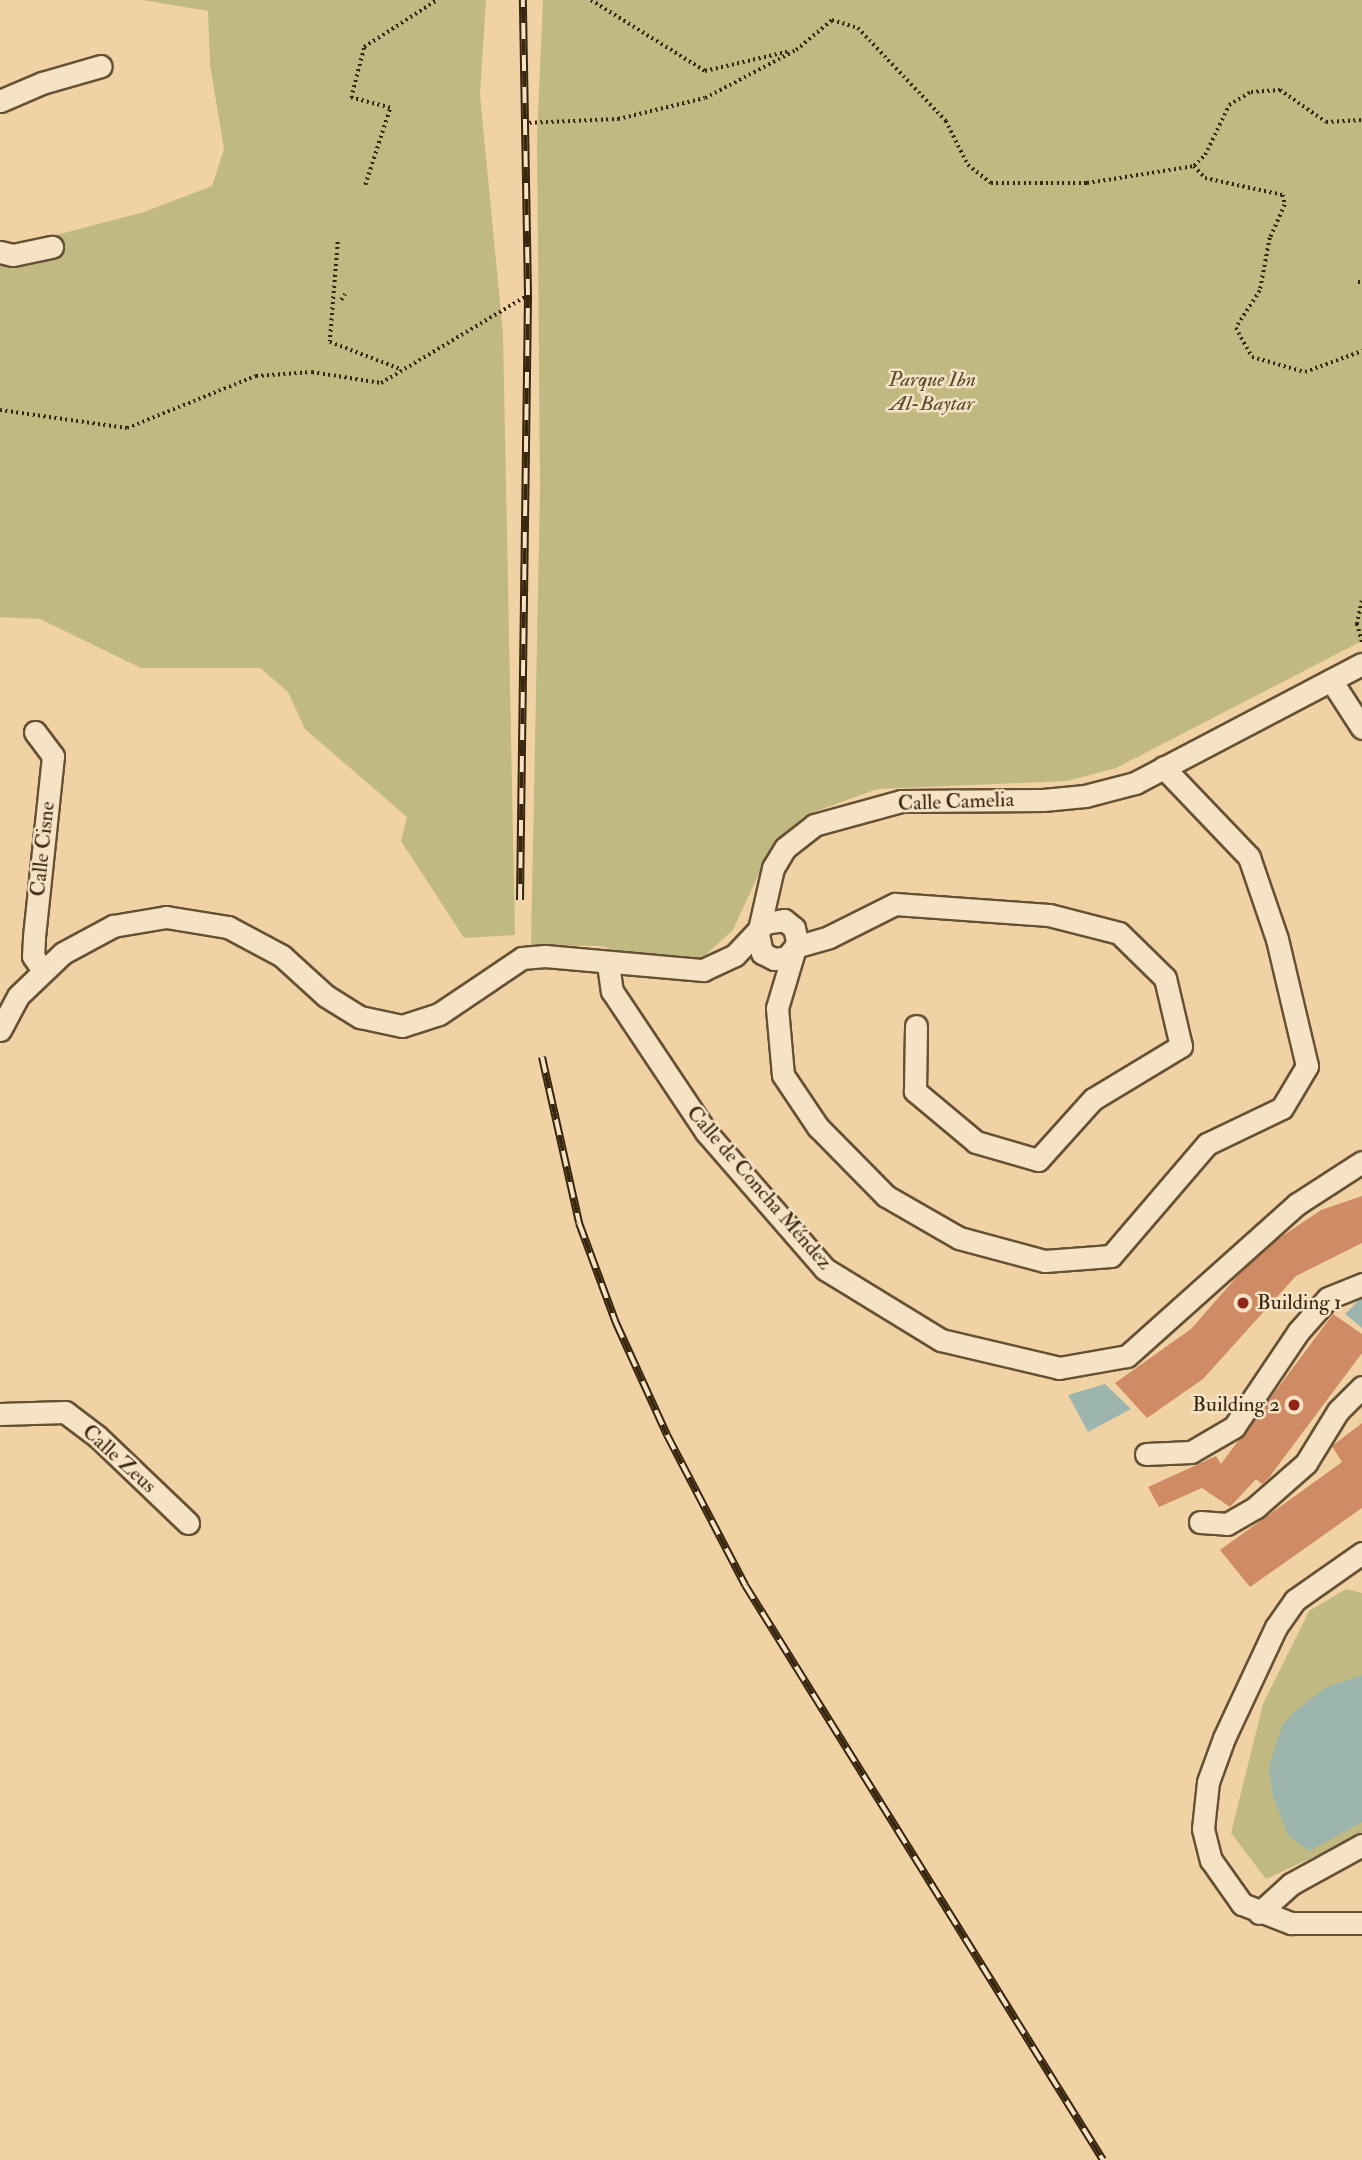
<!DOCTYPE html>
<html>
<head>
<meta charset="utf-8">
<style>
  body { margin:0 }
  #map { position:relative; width:1362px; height:2160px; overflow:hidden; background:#f1d2a5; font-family:"IM FELL Double Pica",serif }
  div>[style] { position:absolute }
  .green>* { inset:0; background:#c0ba82 }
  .water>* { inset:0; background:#9cb6ad }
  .building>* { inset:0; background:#cf8c64 }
  .path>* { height:3.5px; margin-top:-1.75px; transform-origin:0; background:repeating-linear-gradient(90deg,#38260f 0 2px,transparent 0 5.5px) }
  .roads { filter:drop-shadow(2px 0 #665134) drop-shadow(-2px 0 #665134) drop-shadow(0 2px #665134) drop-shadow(0 -2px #665134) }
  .minor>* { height:21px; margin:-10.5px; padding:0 10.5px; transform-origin:10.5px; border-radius:10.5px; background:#f6e2c4 }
  .rail>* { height:8px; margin-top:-4px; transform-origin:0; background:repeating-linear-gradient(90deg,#f6e2c4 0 16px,#38260f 0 32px); box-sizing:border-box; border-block:2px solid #38260f }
  .dots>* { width:19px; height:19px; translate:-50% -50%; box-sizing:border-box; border:4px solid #f6e2c4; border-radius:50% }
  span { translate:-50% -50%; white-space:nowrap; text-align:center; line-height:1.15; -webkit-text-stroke:5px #f6e2c4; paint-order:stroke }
  .park-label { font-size:21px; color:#5a4b2c; font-style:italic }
  .street-label { font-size:21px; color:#38260f }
  .poi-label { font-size:21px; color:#38260f }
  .left { translate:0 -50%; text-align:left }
  .right { translate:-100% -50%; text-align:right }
</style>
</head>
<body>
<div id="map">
  <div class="green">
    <div style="clip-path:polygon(142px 0,486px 0,480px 95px,503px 333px,515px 935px,464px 938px,401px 841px,407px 817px,305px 729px,288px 692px,260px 668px,141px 668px,40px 619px,0 617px,0 243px,18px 245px,144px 212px,212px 186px,224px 149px,210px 65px,208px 11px)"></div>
    <div style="clip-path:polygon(543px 0,1362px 0,1362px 641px,1116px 768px,1067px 781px,877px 789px,806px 815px,767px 856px,733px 930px,702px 958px,655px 959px,599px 946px,531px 945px,540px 487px,537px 136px)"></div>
    <div style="clip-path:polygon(1346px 1589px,1362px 1593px,1362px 1834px,1266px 1879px,1231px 1833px,1263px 1704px,1309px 1611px)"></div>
  </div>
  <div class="water">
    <div style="clip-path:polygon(1361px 1298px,1362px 1298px,1362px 1328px,1345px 1314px)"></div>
    <div style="clip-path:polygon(1105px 1384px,1131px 1409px,1088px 1432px,1068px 1395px)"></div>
    <div style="clip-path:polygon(1362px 1675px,1362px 1822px,1309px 1851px,1288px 1835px,1272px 1793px,1269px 1767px,1282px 1726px,1293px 1713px,1325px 1688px)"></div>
  </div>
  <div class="building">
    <div style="clip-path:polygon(1362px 1196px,1362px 1243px,1296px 1276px,1203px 1379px,1147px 1418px,1115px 1383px,1191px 1329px,1240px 1273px,1278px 1239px,1321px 1210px)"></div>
    <div style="clip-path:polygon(1333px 1314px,1362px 1334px,1362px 1353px,1268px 1479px,1262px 1484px,1256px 1479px,1230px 1507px,1202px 1488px,1159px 1507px,1148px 1487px,1216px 1456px,1221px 1464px)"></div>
    <div style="clip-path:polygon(1362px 1423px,1362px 1508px,1250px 1587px,1220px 1550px,1342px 1462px,1332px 1446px)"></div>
  </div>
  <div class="path">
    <div style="left:591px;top:0;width:134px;rotate:31.9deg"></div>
    <div style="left:705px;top:71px;width:87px;rotate:-13.2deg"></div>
    <div style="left:524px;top:123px;width:94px;rotate:-2.4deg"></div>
    <div style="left:618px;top:119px;width:89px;rotate:-13.6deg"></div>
    <div style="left:705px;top:98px;width:103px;rotate:-27.8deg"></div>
    <div style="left:796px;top:50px;width:47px;rotate:-39.8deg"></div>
    <div style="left:832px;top:20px;width:27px;rotate:17deg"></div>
    <div style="left:858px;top:28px;width:128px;rotate:46.6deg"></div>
    <div style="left:946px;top:121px;width:49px;rotate:63.4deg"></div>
    <div style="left:968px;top:165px;width:29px;rotate:38deg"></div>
    <div style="left:991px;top:183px;width:96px"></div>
    <div style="left:1087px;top:183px;width:108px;rotate:-9deg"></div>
    <div style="left:1194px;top:166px;width:16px;rotate:-45deg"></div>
    <div style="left:1205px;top:155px;width:55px;rotate:-64.4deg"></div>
    <div style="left:1229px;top:105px;width:26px;rotate:-31deg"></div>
    <div style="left:1251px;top:92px;width:29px;rotate:-4deg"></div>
    <div style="left:1280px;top:90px;width:56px;rotate:34.8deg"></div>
    <div style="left:1326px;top:122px;width:36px;rotate:-3deg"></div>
    <div style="left:1194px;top:166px;width:16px;rotate:47deg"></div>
    <div style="left:1205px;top:178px;width:80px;rotate:12.3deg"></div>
    <div style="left:1283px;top:195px;width:10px;rotate:79deg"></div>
    <div style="left:1285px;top:205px;width:36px;rotate:114deg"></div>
    <div style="left:1270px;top:238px;width:54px;rotate:100.7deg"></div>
    <div style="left:1260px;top:291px;width:44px;rotate:123deg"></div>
    <div style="left:1236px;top:328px;width:33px;rotate:61deg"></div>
    <div style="left:1252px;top:357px;width:55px;rotate:15.8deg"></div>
    <div style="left:1305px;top:372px;width:61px;rotate:-20.2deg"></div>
    <div style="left:365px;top:185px;width:81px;rotate:-72deg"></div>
    <div style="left:390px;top:108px;width:40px;rotate:-165.6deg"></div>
    <div style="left:351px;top:98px;width:53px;rotate:-75.7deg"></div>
    <div style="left:364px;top:47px;width:87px;rotate:-32.8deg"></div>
    <div style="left:338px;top:242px;width:100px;rotate:94.6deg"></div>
    <div style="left:330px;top:342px;width:75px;rotate:21.1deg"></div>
    <div style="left:1358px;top:282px;width:4px"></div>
    <div style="left:341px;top:300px;width:7px;rotate:-56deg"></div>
    <div style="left:0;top:410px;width:128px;rotate:8.1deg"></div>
    <div style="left:127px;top:428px;width:139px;rotate:-22deg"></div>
    <div style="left:256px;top:376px;width:56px;rotate:-4.1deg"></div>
    <div style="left:312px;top:372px;width:70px;rotate:9.1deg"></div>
    <div style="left:381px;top:383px;width:171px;rotate:-30.9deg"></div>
    <div style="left:1362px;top:601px;width:24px;rotate:102deg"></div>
    <div style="left:1357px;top:624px;width:19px;rotate:74deg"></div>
  </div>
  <div class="roads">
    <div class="minor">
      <div style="left:0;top:101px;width:46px;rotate:-23.2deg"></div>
      <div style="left:42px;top:83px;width:61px;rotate:-16.1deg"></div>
      <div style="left:0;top:252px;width:13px;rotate:13deg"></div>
      <div style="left:13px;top:255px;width:40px;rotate:-12deg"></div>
      <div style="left:1331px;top:680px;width:57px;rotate:57.1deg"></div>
      <div style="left:35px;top:732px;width:30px;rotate:53deg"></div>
      <div style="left:53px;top:756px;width:183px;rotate:96deg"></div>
      <div style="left:34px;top:938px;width:18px;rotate:93deg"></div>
      <div style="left:33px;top:956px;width:16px;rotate:55deg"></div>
      <div style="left:795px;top:947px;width:35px;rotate:-16deg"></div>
      <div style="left:829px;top:937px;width:74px;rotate:-26.6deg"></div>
      <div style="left:895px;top:904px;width:154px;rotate:4.1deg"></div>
      <div style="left:1049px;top:915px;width:72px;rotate:14.4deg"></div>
      <div style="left:1119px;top:933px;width:64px;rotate:44.4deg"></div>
      <div style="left:1165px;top:978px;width:70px;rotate:76.8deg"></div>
      <div style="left:1181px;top:1046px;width:103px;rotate:148.9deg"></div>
      <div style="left:1093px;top:1099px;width:82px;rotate:132deg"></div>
      <div style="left:1038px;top:1160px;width:65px;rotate:-163.8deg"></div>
      <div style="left:976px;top:1142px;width:80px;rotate:-140.1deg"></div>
      <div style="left:915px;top:1091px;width:65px;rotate:-89.1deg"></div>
      <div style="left:795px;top:947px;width:13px;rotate:129deg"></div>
      <div style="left:787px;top:957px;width:13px;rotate:171deg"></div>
      <div style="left:774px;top:959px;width:13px;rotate:-153deg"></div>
      <div style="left:762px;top:953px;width:19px;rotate:-102deg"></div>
      <div style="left:758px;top:934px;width:68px;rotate:-77.2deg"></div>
      <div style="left:773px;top:868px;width:23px;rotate:-59deg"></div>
      <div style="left:785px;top:848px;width:37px;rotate:-38deg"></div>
      <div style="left:814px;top:825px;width:90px;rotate:-15.4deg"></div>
      <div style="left:901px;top:801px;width:142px;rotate:-0.4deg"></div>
      <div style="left:1043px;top:800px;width:42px;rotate:-5.4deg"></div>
      <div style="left:1085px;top:796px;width:52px;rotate:-14.6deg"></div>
      <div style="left:1135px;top:783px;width:256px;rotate:-27.7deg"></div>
      <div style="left:608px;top:964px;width:27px;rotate:82deg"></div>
      <div style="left:612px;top:991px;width:169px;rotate:56.3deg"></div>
      <div style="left:706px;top:1132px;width:181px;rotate:49deg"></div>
      <div style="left:825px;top:1269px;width:136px;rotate:31.5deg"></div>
      <div style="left:941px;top:1340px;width:121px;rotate:13.3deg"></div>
      <div style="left:1059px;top:1368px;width:69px;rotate:-10deg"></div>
      <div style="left:1127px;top:1356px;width:228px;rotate:-41.8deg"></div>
      <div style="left:1297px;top:1204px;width:77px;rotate:-32.9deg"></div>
      <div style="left:0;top:1030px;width:38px;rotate:-62deg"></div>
      <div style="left:18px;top:996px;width:62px;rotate:-43.7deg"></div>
      <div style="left:63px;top:953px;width:57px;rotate:-28.4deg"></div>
      <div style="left:113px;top:926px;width:54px;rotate:-9.6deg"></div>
      <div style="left:166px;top:917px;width:63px;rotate:9.2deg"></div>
      <div style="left:228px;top:927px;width:61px;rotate:28.2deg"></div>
      <div style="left:282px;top:956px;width:59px;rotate:42.3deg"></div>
      <div style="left:326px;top:996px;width:40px;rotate:32deg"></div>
      <div style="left:360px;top:1017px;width:43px;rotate:12.1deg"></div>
      <div style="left:402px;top:1026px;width:39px;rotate:-18deg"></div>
      <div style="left:439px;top:1014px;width:100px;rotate:-34deg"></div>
      <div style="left:522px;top:958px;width:23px;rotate:-5deg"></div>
      <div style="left:545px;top:956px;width:159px;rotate:5.1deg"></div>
      <div style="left:703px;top:970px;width:35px;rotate:-25deg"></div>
      <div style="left:735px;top:955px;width:44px;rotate:-46.8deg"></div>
      <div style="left:765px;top:923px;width:19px;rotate:-9deg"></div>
      <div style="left:784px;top:920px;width:13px;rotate:39deg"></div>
      <div style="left:794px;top:928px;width:13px;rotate:77deg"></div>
      <div style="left:797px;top:941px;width:70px;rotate:106.6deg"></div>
      <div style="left:777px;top:1008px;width:67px;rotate:84.9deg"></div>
      <div style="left:783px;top:1075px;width:63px;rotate:56.1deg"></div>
      <div style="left:818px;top:1127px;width:97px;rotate:45.4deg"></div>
      <div style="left:886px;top:1196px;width:84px;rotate:29.9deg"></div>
      <div style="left:959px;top:1238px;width:89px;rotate:15deg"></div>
      <div style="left:1045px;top:1261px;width:66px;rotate:-4.3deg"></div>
      <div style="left:1111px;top:1256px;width:148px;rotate:-49.4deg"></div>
      <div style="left:1207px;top:1144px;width:83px;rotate:-25.6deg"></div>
      <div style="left:1282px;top:1108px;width:49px;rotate:-59.2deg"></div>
      <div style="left:1307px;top:1066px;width:130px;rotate:-103.3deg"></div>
      <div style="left:1277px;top:939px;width:87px;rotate:-108.9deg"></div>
      <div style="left:1249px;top:857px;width:124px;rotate:-133.7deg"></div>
      <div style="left:0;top:1414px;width:65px;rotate:-1.8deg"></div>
      <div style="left:65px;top:1412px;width:40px;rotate:37deg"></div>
      <div style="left:97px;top:1436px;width:126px;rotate:43.7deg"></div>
      <div style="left:1146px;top:1454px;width:45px;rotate:-2.5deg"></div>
      <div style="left:1191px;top:1452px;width:50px;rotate:-30.2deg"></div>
      <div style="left:1234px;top:1427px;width:115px;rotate:-56deg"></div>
      <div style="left:1298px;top:1332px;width:45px;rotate:-48.6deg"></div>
      <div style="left:1328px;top:1298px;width:37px;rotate:-22deg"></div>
      <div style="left:1200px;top:1522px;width:27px;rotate:4deg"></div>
      <div style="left:1227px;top:1524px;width:34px;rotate:-30deg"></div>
      <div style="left:1256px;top:1507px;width:67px;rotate:-41.3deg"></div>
      <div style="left:1306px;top:1463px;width:61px;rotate:-58.4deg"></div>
      <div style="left:1338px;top:1411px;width:34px;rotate:-45deg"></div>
      <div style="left:1362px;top:1553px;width:82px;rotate:145deg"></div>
      <div style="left:1295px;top:1600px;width:33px;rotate:125deg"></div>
      <div style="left:1276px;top:1627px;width:123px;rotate:115.1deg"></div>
      <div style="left:1224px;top:1738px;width:47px;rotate:110deg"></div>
      <div style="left:1208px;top:1782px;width:47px;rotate:96.1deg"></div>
      <div style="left:1203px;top:1829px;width:32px;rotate:76deg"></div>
      <div style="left:1211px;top:1860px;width:54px;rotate:54.8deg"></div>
      <div style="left:1242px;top:1904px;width:53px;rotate:21.2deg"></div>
      <div style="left:1291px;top:1923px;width:71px"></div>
      <div style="left:1259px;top:1913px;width:43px;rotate:-42.2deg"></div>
      <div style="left:1291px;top:1884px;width:81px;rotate:-28.8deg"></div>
    </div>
  </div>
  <div class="rail">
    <div style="left:520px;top:900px;width:605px;rotate:-89.24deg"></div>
    <div style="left:528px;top:295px;width:295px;rotate:-91deg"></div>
    <div style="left:542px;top:1057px;width:170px;rotate:77.4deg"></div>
    <div style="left:579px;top:1223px;width:107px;rotate:69.7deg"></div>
    <div style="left:616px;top:1323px;width:123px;rotate:65.5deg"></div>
    <div style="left:667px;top:1435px;width:169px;rotate:62.5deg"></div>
    <div style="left:745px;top:1585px;width:677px;rotate:58.09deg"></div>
  </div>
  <div class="dots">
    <div style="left:1243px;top:1303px;background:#8f2418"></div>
    <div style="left:1294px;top:1405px;background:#8f2418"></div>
  </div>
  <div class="park-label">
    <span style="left:932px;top:392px">Parque Ibn<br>Al-Baytar</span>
  </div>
  <div class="street-label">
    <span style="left:956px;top:802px;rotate:-2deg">Calle Camelia</span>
    <span style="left:43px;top:849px;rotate:-84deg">Calle Cisne</span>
    <span style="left:759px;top:1188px;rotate:49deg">Calle de Concha Méndez</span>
    <span style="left:119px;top:1459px;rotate:42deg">Calle Zeus</span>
  </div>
  <div class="poi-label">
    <span class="left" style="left:1257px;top:1303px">Building 1</span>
    <span class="right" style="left:1280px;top:1405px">Building 2</span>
  </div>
</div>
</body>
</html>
